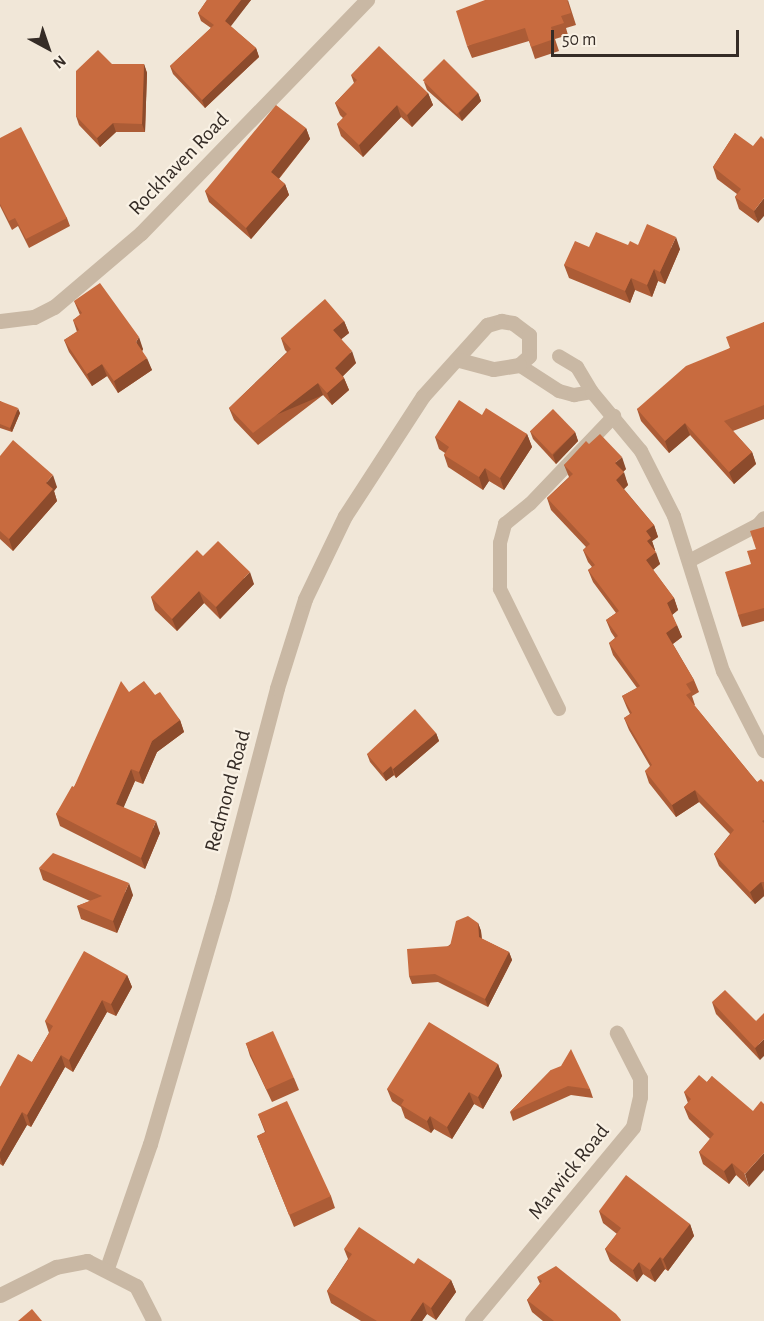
<!DOCTYPE html>
<html>
<head>
<meta charset="utf-8">
<style>
  body { margin:0 }
  #map { position:relative; width:764px; height:1321px; overflow:hidden; background:#f1e7d8; font-family:"Alegreya Sans",sans-serif }
  div>[style] { position:absolute }
  .service>* { height:14px; margin:-7px; padding:0 7px; transform-origin:7px; border-radius:7px; background:#c9b8a4 }
  .minor>* { height:15px; margin:-7.5px; padding:0 7.5px; transform-origin:7.5px; border-radius:7.5px; background:#c9b8a4 }
  .wall>* { inset:0; background:#ac5c36 }
  .shaded-wall>* { inset:0; background:#8c4b2c; transform-origin:0 0 }
  .building>* { inset:0; background:#c86b3f; transform-origin:0 0 }
  span { translate:-50% -50%; white-space:nowrap; text-align:center; line-height:1.15; -webkit-text-stroke:4.5px #f9f1e4; paint-order:stroke }
  .street-label { font-size:21px; color:#352c26 }
  .north { position:absolute; left:18px; top:18px; width:60px; height:60px; -webkit-text-stroke:4px #f9f1e4; paint-order:stroke; rotate:140deg; font-size:16px; font-weight:700; line-height:24px; text-align:center; color:#352c26 }
  .north::after { content:''; display:block; margin:auto; width:21px; height:27px; background:#352c26; clip-path:polygon(50% 0,100% 100%,50% 72%,0 100%) }
  .scale { position:absolute; left:551px; top:30px; width:188px; height:27px; box-sizing:border-box; border:3px solid #352c26; border-top:0; padding-left:8px; font-size:18px; line-height:21px; white-space:nowrap; color:#352c26; -webkit-text-stroke:4px #f9f1e4; paint-order:stroke }
</style>
</head>
<body>
<div id="map">
  <div class="service">
    <div style="left:519px;top:365px;width:48px;rotate:33deg"></div>
    <div style="left:559px;top:391px;width:16px;rotate:15deg"></div>
    <div style="left:574px;top:395px;width:18px;rotate:-9deg"></div>
    <div style="left:592px;top:392px;width:29px;rotate:-121deg"></div>
    <div style="left:577px;top:367px;width:21px;rotate:-149deg"></div>
    <div style="left:592px;top:392px;width:77px;rotate:50.3deg"></div>
    <div style="left:641px;top:451px;width:73px;rotate:63.1deg"></div>
    <div style="left:674px;top:516px;width:163px;rotate:72.5deg"></div>
    <div style="left:723px;top:671px;width:90px;rotate:62.9deg"></div>
    <div style="left:691px;top:560px;width:76px;rotate:-27.6deg"></div>
    <div style="left:758px;top:525px;width:9px;rotate:-49deg"></div>
    <div style="left:559px;top:709px;width:134px;rotate:-116.2deg"></div>
    <div style="left:500px;top:589px;width:46px;rotate:-90deg"></div>
    <div style="left:500px;top:543px;width:20px;rotate:-75deg"></div>
    <div style="left:505px;top:524px;width:32px;rotate:-39deg"></div>
    <div style="left:530px;top:504px;width:122px;rotate:-46.3deg"></div>
  </div>
  <div class="minor">
    <div style="left:0;top:321px;width:34px;rotate:-7deg"></div>
    <div style="left:34px;top:317px;width:22px;rotate:-27deg"></div>
    <div style="left:54px;top:307px;width:114px;rotate:-40.4deg"></div>
    <div style="left:141px;top:233px;width:325px;rotate:-45.9deg"></div>
    <div style="left:107px;top:1268px;width:131px;rotate:-70.9deg"></div>
    <div style="left:150px;top:1144px;width:256px;rotate:-73.7deg"></div>
    <div style="left:222px;top:898px;width:217px;rotate:-75.3deg"></div>
    <div style="left:277px;top:688px;width:93px;rotate:-72.5deg"></div>
    <div style="left:305px;top:599px;width:92px;rotate:-64.3deg"></div>
    <div style="left:345px;top:516px;width:143px;rotate:-57deg"></div>
    <div style="left:423px;top:396px;width:96px;rotate:-48deg"></div>
    <div style="left:487px;top:325px;width:15px;rotate:-16deg"></div>
    <div style="left:501px;top:321px;width:12px;rotate:9deg"></div>
    <div style="left:513px;top:323px;width:20px;rotate:37deg"></div>
    <div style="left:529px;top:335px;width:21px;rotate:90deg"></div>
    <div style="left:529px;top:356px;width:13px;rotate:138deg"></div>
    <div style="left:519px;top:365px;width:26px;rotate:171deg"></div>
    <div style="left:493px;top:369px;width:34px;rotate:-165deg"></div>
    <div style="left:0;top:1295px;width:63px;rotate:-26.6deg"></div>
    <div style="left:56px;top:1267px;width:32px;rotate:-11deg"></div>
    <div style="left:87px;top:1261px;width:55px;rotate:27deg"></div>
    <div style="left:136px;top:1286px;width:39px;rotate:63deg"></div>
    <div style="left:472px;top:1321px;width:252px;rotate:-50.3deg"></div>
    <div style="left:633px;top:1127px;width:31px;rotate:-77deg"></div>
    <div style="left:640px;top:1097px;width:19px;rotate:-90deg"></div>
    <div style="left:640px;top:1078px;width:51px;rotate:-117.1deg"></div>
  </div>
  <div class="wall">
    <div style="clip-path:polygon(207px 0,251px 0,230px 26px,256px 48px,259px 57px,205px 108px,173px 74px,170px 66px,211px 28px,201px 21px,198px 13px)"></div>
    <div style="clip-path:polygon(568px 0,576px 25px,566px 28px,568px 35px,555px 39px,559px 51px,535px 59px,529px 41px,472px 58px,467px 46px)"></div>
    <div style="clip-path:polygon(112px 64px,144px 64px,147px 73px,145px 132px,116px 132px,100px 147px,79px 125px,76px 116px)"></div>
    <div style="clip-path:polygon(351px 75px,428px 93px,433px 105px,412px 127px,401px 117px,363px 157px,341px 136px,337px 124px,343px 118px,340px 115px,335px 103px,354px 83px)"></div>
    <div style="clip-path:polygon(424px 82px,478px 93px,481px 101px,462px 121px,427px 90px)"></div>
    <div style="clip-path:polygon(306px 128px,310px 139px,279px 179px,285px 184px,289px 195px,251px 239px,209px 202px,205px 191px)"></div>
    <div style="clip-path:polygon(735px 133px,758px 223px,739px 209px,735px 197px,737px 194px,717px 179px,713px 167px)"></div>
    <div style="clip-path:polygon(0 138px,67px 218px,70px 226px,29px 248px,18px 226px,12px 230px,0 206px)"></div>
    <div style="clip-path:polygon(628px 245px,638px 245px,680px 249px,665px 284px,658px 281px,652px 297px,635px 290px,630px 303px,569px 278px,564px 265px,589px 247px)"></div>
    <div style="clip-path:polygon(74px 301px,143px 349px,142px 351px,152px 370px,118px 393px,107px 376px,92px 386px,69px 352px,64px 340px,77px 332px,73px 320px,80px 315px)"></div>
    <div style="clip-path:polygon(344px 321px,349px 333px,341px 339px,356px 363px,343px 376px,349px 390px,332px 405px,323px 395px,258px 445px,234px 420px,229px 408px,287px 352px,285px 350px,281px 338px)"></div>
    <div style="clip-path:polygon(764px 322px,764px 419px,733px 431px,752px 452px,756px 464px,734px 484px,690px 435px,669px 453px,641px 421px,637px 409px,730px 348px)"></div>
    <div style="clip-path:polygon(0 401px,20px 413px,12px 432px,0 428px)"></div>
    <div style="clip-path:polygon(482px 415px,527px 434px,532px 447px,504px 490px,489px 481px,483px 490px,448px 467px,444px 455px,445px 453px,439px 449px,435px 437px)"></div>
    <div style="clip-path:polygon(530px 431px,575px 432px,578px 441px,556px 464px,533px 439px)"></div>
    <div style="clip-path:polygon(589px 444px,626px 469px,623px 472px,628px 485px,624px 489px,654px 525px,658px 537px,652px 541px,655px 550px,654px 551px,660px 564px,653px 570px,674px 598px,678px 610px,672px 615px,682px 637px,673px 644px,694px 680px,699px 692px,692px 696px,695px 705px,694px 705px,757px 782px,764px 782px,764px 896px,755px 904px,719px 866px,714px 854px,730px 834px,699px 802px,676px 817px,649px 783px,645px 771px,650px 766px,629px 730px,624px 718px,630px 714px,627px 708px,622px 696px,637px 688px,613px 655px,609px 643px,615px 638px,611px 632px,606px 620px,616px 613px,593px 582px,588px 570px,592px 567px,588px 562px,583px 550px,586px 547px,551px 510px,547px 498px,569px 477px,564px 465px)"></div>
    <div style="clip-path:polygon(0 456px,57px 487px,54px 491px,57px 501px,13px 551px,0 539px)"></div>
    <div style="clip-path:polygon(764px 527px,764px 621px,742px 627px,738px 615px,751px 564px)"></div>
    <div style="clip-path:polygon(203px 556px,254px 584px,220px 619px,204px 603px,177px 631px,155px 610px,151px 597px)"></div>
    <div style="clip-path:polygon(129px 692px,155px 695px,180px 720px,184px 732px,157px 752px,143px 784px,135px 781px,123px 808px,160px 833px,145px 869px,60px 826px,56px 814px,74px 787px)"></div>
    <div style="clip-path:polygon(436px 733px,439px 741px,396px 778px,394px 775px,386px 781px,370px 762px,367px 754px)"></div>
    <div style="clip-path:polygon(39px 868px,133px 895px,117px 933px,81px 919px,77px 906px,90px 901px,43px 880px)"></div>
    <div style="clip-path:polygon(478px 923px,481px 931px,482px 939px,509px 952px,512px 960px,488px 1007px,438px 982px,412px 984px,409px 976px)"></div>
    <div style="clip-path:polygon(127px 975px,132px 987px,116px 1016px,107px 1012px,73px 1072px,65px 1067px,31px 1127px,27px 1125px,3px 1166px,0 1164px,0 1087px,32px 1062px,49px 1033px,45px 1021px)"></div>
    <div style="clip-path:polygon(712px 1002px,756px 1021px,760px 1060px,716px 1014px)"></div>
    <div style="clip-path:polygon(246px 1043px,294px 1078px,299px 1090px,272px 1102px,250px 1056px)"></div>
    <div style="clip-path:polygon(498px 1064px,502px 1076px,483px 1109px,474px 1104px,452px 1139px,434px 1129px,431px 1133px,405px 1118px,401px 1107px,392px 1101px,387px 1089px)"></div>
    <div style="clip-path:polygon(551px 1070px,590px 1089px,593px 1098px,571px 1095px,513px 1121px,510px 1112px)"></div>
    <div style="clip-path:polygon(712px 1076px,749px 1187px,736px 1175px,729px 1184px,703px 1164px,699px 1152px,710px 1139px,689px 1119px,684px 1107px,688px 1103px,684px 1092px,707px 1082px)"></div>
    <div style="clip-path:polygon(258px 1114px,331px 1196px,335px 1208px,294px 1227px,257px 1136px,265px 1132px)"></div>
    <div style="clip-path:polygon(599px 1211px,690px 1224px,694px 1236px,668px 1271px,665px 1269px,655px 1282px,643px 1274px,637px 1282px,610px 1261px,605px 1249px,617px 1234px,603px 1223px)"></div>
    <div style="clip-path:polygon(344px 1249px,414px 1264px,451px 1280px,456px 1292px,436px 1320px,427px 1314px,422px 1321px,361px 1321px,331px 1303px,327px 1291px,348px 1259px)"></div>
    <div style="clip-path:polygon(537px 1277px,621px 1321px,543px 1321px,532px 1312px,527px 1300px,540px 1284px)"></div>
  </div>
  <div class="shaded-wall">
    <div style="clip-path:polygon(241px 0,251px 0,228px 30px,225px 21px)"></div>
    <div style="clip-path:polygon(256px 48px,259px 57px,205px 108px,202px 100px)"></div>
    <div style="clip-path:polygon(144px 64px,147px 73px,145px 132px,142px 124px)"></div>
    <div style="clip-path:polygon(428px 93px,433px 105px,412px 127px,407px 115px)"></div>
    <div style="clip-path:polygon(478px 93px,481px 101px,462px 121px,459px 113px)"></div>
    <div style="clip-path:polygon(397px 105px,401px 117px,363px 157px,359px 145px)"></div>
    <div style="clip-path:polygon(113px 123px,116px 132px,100px 147px,97px 138px)"></div>
    <div style="clip-path:polygon(306px 128px,310px 139px,275px 183px,271px 172px)"></div>
    <div style="clip-path:polygon(285px 184px,289px 195px,251px 239px,246px 228px)"></div>
    <div style="clip-path:polygon(764px 198px,764px 216px,758px 223px,754px 211px)"></div>
    <div style="clip-path:polygon(676px 237px,680px 249px,665px 284px,660px 272px)"></div>
    <div style="clip-path:polygon(654px 269px,658px 281px,652px 297px,647px 285px)"></div>
    <div style="clip-path:polygon(631px 278px,635px 290px,630px 303px,625px 291px)"></div>
    <div style="clip-path:polygon(344px 321px,349px 333px,338px 342px,333px 330px)"></div>
    <div style="clip-path:polygon(139px 337px,143px 349px,141px 354px,136px 342px)"></div>
    <div style="clip-path:polygon(352px 351px,356px 363px,339px 380px,335px 368px)"></div>
    <div style="clip-path:polygon(147px 358px,152px 370px,118px 393px,114px 381px)"></div>
    <div style="clip-path:polygon(102px 364px,107px 376px,92px 386px,87px 374px)"></div>
    <div style="clip-path:polygon(344px 378px,349px 390px,332px 405px,327px 393px)"></div>
    <div style="left:318px;top:383px;width:13px;height:82px;rotate:67deg"></div>
    <div style="clip-path:polygon(18px 408px,20px 413px,12px 432px,10px 428px)"></div>
    <div style="clip-path:polygon(685px 423px,690px 435px,669px 453px,665px 441px)"></div>
    <div style="clip-path:polygon(575px 432px,578px 441px,556px 464px,553px 455px)"></div>
    <div style="clip-path:polygon(527px 434px,532px 447px,504px 490px,500px 478px)"></div>
    <div style="clip-path:polygon(752px 452px,756px 464px,734px 484px,729px 472px)"></div>
    <div style="clip-path:polygon(622px 457px,626px 469px,620px 475px,615px 463px)"></div>
    <div style="clip-path:polygon(485px 468px,489px 481px,483px 490px,479px 477px)"></div>
    <div style="clip-path:polygon(624px 472px,628px 485px,621px 492px,616px 480px)"></div>
    <div style="clip-path:polygon(53px 475px,57px 487px,54px 491px,57px 501px,13px 551px,9px 539px,46px 483px)"></div>
    <div style="clip-path:polygon(654px 525px,658px 537px,652px 541px,655px 550px,651px 553px,647px 541px,646px 531px)"></div>
    <div style="clip-path:polygon(656px 552px,660px 564px,650px 572px,646px 560px)"></div>
    <div style="clip-path:polygon(250px 572px,254px 584px,220px 619px,216px 607px)"></div>
    <div style="clip-path:polygon(199px 591px,204px 603px,177px 631px,172px 619px)"></div>
    <div style="clip-path:polygon(674px 598px,678px 610px,672px 615px,667px 603px)"></div>
    <div style="clip-path:polygon(677px 625px,682px 637px,671px 645px,666px 633px)"></div>
    <div style="clip-path:polygon(180px 720px,184px 732px,157px 752px,143px 784px,139px 772px,152px 741px)"></div>
    <div style="clip-path:polygon(436px 733px,439px 741px,396px 778px,393px 769px)"></div>
    <div style="clip-path:polygon(391px 766px,394px 775px,386px 781px,383px 773px)"></div>
    <div style="clip-path:polygon(131px 769px,135px 781px,120px 816px,116px 804px)"></div>
    <div style="clip-path:polygon(695px 790px,699px 802px,676px 817px,672px 805px)"></div>
    <div style="clip-path:polygon(156px 821px,160px 833px,145px 869px,141px 858px)"></div>
    <div style="clip-path:polygon(761px 882px,764px 891px,764px 896px,755px 904px,750px 892px)"></div>
    <div style="clip-path:polygon(129px 883px,133px 895px,117px 933px,113px 921px)"></div>
    <div style="clip-path:polygon(478px 923px,481px 931px,482px 945px,479px 937px)"></div>
    <div style="clip-path:polygon(509px 952px,512px 960px,488px 1007px,485px 999px)"></div>
    <div style="clip-path:polygon(127px 975px,132px 987px,116px 1016px,111px 1004px)"></div>
    <div style="clip-path:polygon(102px 1000px,107px 1012px,73px 1072px,69px 1060px)"></div>
    <div style="clip-path:polygon(764px 1039px,764px 1056px,760px 1060px,755px 1048px)"></div>
    <div style="clip-path:polygon(61px 1055px,65px 1067px,31px 1127px,27px 1115px)"></div>
    <div style="clip-path:polygon(498px 1064px,502px 1076px,483px 1109px,478px 1097px)"></div>
    <div style="clip-path:polygon(469px 1092px,474px 1104px,452px 1139px,447px 1127px)"></div>
    <div style="clip-path:polygon(22px 1112px,27px 1125px,3px 1166px,0 1157px,0 1152px)"></div>
    <div style="clip-path:polygon(430px 1116px,434px 1129px,431px 1133px,427px 1121px)"></div>
    <div style="clip-path:polygon(764px 1153px,764px 1170px,749px 1187px,745px 1174px)"></div>
    <div style="clip-path:polygon(732px 1163px,736px 1175px,729px 1184px,724px 1171px)"></div>
    <div style="clip-path:polygon(690px 1224px,694px 1236px,668px 1271px,663px 1259px)"></div>
    <div style="clip-path:polygon(660px 1257px,665px 1269px,655px 1282px,650px 1270px)"></div>
    <div style="clip-path:polygon(639px 1262px,643px 1274px,637px 1282px,633px 1270px)"></div>
    <div style="clip-path:polygon(451px 1280px,456px 1292px,436px 1320px,431px 1308px)"></div>
    <div style="clip-path:polygon(423px 1302px,427px 1314px,422px 1321px,410px 1321px)"></div>
  </div>
  <div class="building">
    <div style="clip-path:polygon(207px 0,241px 0,225px 21px,256px 48px,202px 100px,170px 66px,214px 25px,198px 13px)"></div>
    <div style="clip-path:polygon(485px 0,567px 0,571px 13px,561px 16px,564px 23px,551px 27px,554px 39px,531px 47px,525px 28px,467px 46px,456px 11px)"></div>
    <div style="clip-path:polygon(379px 46px,428px 93px,407px 115px,397px 105px,359px 145px,337px 124px,347px 114px,335px 103px,357px 80px,351px 75px)"></div>
    <div style="clip-path:polygon(98px 50px,112px 64px,144px 64px,142px 124px,113px 123px,97px 138px,76px 116px,76px 71px)"></div>
    <div style="left:444px;top:59px;width:48px;height:30px;rotate:45deg"></div>
    <div style="clip-path:polygon(276px 105px,306px 128px,271px 172px,285px 184px,246px 228px,205px 191px)"></div>
    <div style="clip-path:polygon(21px 127px,67px 218px,26px 239px,15px 218px,9px 221px,0 204px,0 138px)"></div>
    <div style="clip-path:polygon(735px 133px,753px 146px,761px 136px,764px 139px,764px 198px,754px 211px,735px 197px,741px 189px,713px 167px)"></div>
    <div style="clip-path:polygon(647px 224px,676px 237px,660px 272px,654px 269px,647px 285px,631px 278px,625px 291px,564px 265px,575px 241px,589px 247px,596px 232px,628px 245px,630px 241px,638px 245px)"></div>
    <div style="clip-path:polygon(100px 283px,139px 337px,136px 342px,147px 358px,114px 381px,102px 364px,87px 374px,64px 340px,79px 330px,73px 320px,82px 313px,74px 301px)"></div>
    <div style="clip-path:polygon(325px 299px,344px 321px,333px 330px,352px 351px,335px 368px,344px 378px,327px 393px,318px 383px,253px 433px,229px 408px,291px 349px,281px 338px)"></div>
    <div style="clip-path:polygon(764px 322px,764px 405px,724px 421px,752px 452px,729px 472px,685px 423px,665px 441px,637px 409px,686px 366px,730px 348px,726px 337px)"></div>
    <div style="clip-path:polygon(459px 400px,482px 415px,486px 408px,527px 434px,500px 478px,485px 468px,479px 477px,444px 455px,449px 447px,435px 437px)"></div>
    <div style="clip-path:polygon(0 401px,18px 408px,10px 428px,0 424px)"></div>
    <div style="left:553px;top:409px;width:32px;height:32px;rotate:46deg"></div>
    <div style="clip-path:polygon(600px 434px,622px 457px,615px 463px,624px 472px,616px 480px,654px 525px,646px 531px,651px 538px,647px 541px,656px 552px,646px 560px,674px 598px,667px 603px,677px 625px,666px 633px,694px 680px,686px 684px,691px 692px,686px 695px,757px 782px,761px 779px,764px 782px,764px 820px,762px 821px,764px 823px,764px 882px,761px 882px,750px 892px,714px 854px,734px 830px,695px 790px,672px 805px,645px 771px,652px 765px,624px 718px,632px 713px,622px 696px,640px 686px,609px 643px,618px 636px,606px 620px,619px 611px,588px 570px,595px 565px,583px 550px,590px 544px,547px 498px,573px 474px,564px 465px,586px 441px,589px 444px)"></div>
    <div style="clip-path:polygon(13px 440px,53px 475px,46px 483px,53px 489px,9px 539px,0 531px,0 456px)"></div>
    <div style="clip-path:polygon(764px 527px,764px 608px,738px 615px,725px 572px,751px 564px,747px 551px,756px 549px,750px 531px)"></div>
    <div style="clip-path:polygon(218px 541px,250px 572px,216px 607px,199px 591px,172px 619px,151px 597px,197px 550px,203px 556px)"></div>
    <div style="clip-path:polygon(121px 681px,129px 692px,144px 681px,155px 695px,160px 692px,180px 720px,152px 741px,139px 772px,131px 769px,116px 804px,156px 821px,141px 858px,56px 814px,72px 786px,74px 787px)"></div>
    <div style="clip-path:polygon(415px 709px,436px 733px,393px 769px,391px 766px,383px 773px,367px 754px)"></div>
    <div style="clip-path:polygon(53px 853px,129px 883px,113px 921px,77px 906px,102px 896px,39px 868px)"></div>
    <div style="clip-path:polygon(468px 916px,478px 923px,479px 937px,509px 952px,485px 999px,435px 974px,409px 976px,407px 949px,450px 946px,456px 921px)"></div>
    <div style="clip-path:polygon(84px 951px,127px 975px,111px 1004px,102px 1000px,69px 1060px,61px 1055px,27px 1115px,22px 1112px,0 1152px,0 1087px,18px 1054px,32px 1062px,53px 1026px,45px 1021px)"></div>
    <div style="clip-path:polygon(725px 990px,762px 1027px,756px 1021px,764px 1013px,764px 1039px,755px 1048px,712px 1002px)"></div>
    <div style="clip-path:polygon(429px 1022px,498px 1064px,478px 1097px,469px 1092px,447px 1127px,430px 1116px,427px 1121px,401px 1105px,404px 1100px,387px 1089px)"></div>
    <div style="left:273px;top:1031px;width:51px;height:30px;rotate:66deg"></div>
    <div style="clip-path:polygon(571px 1049px,590px 1089px,568px 1086px,510px 1112px,551px 1070px,561px 1066px)"></div>
    <div style="clip-path:polygon(699px 1075px,707px 1082px,712px 1076px,753px 1111px,761px 1101px,764px 1104px,764px 1153px,745px 1174px,732px 1163px,724px 1171px,699px 1152px,714px 1134px,684px 1107px,691px 1099px,684px 1092px)"></div>
    <div style="clip-path:polygon(287px 1101px,331px 1196px,289px 1215px,257px 1136px,266px 1132px,258px 1114px)"></div>
    <div style="clip-path:polygon(626px 1175px,690px 1224px,663px 1259px,660px 1257px,650px 1270px,639px 1262px,633px 1270px,605px 1249px,621px 1228px,599px 1211px)"></div>
    <div style="clip-path:polygon(359px 1227px,414px 1264px,418px 1258px,451px 1280px,431px 1308px,423px 1302px,410px 1321px,377px 1321px,327px 1291px,352px 1254px,344px 1249px)"></div>
    <div style="clip-path:polygon(556px 1266px,616px 1314px,621px 1320px,620px 1321px,554px 1321px,527px 1300px,542px 1281px,537px 1277px)"></div>
    <div style="clip-path:polygon(32px 1309px,42px 1321px,18px 1321px)"></div>
  </div>
  <div class="street-label">
    <span style="left:179px;top:164px;rotate:-46deg">Rockhaven Road</span>
    <span style="left:228px;top:791px;rotate:-75deg">Redmond Road</span>
    <span style="left:569px;top:1172px;rotate:-51deg">Marwick Road</span>
  </div>
  <div class="north">N</div>
  <div class="scale">50 m</div>
</div>
</body>
</html>
